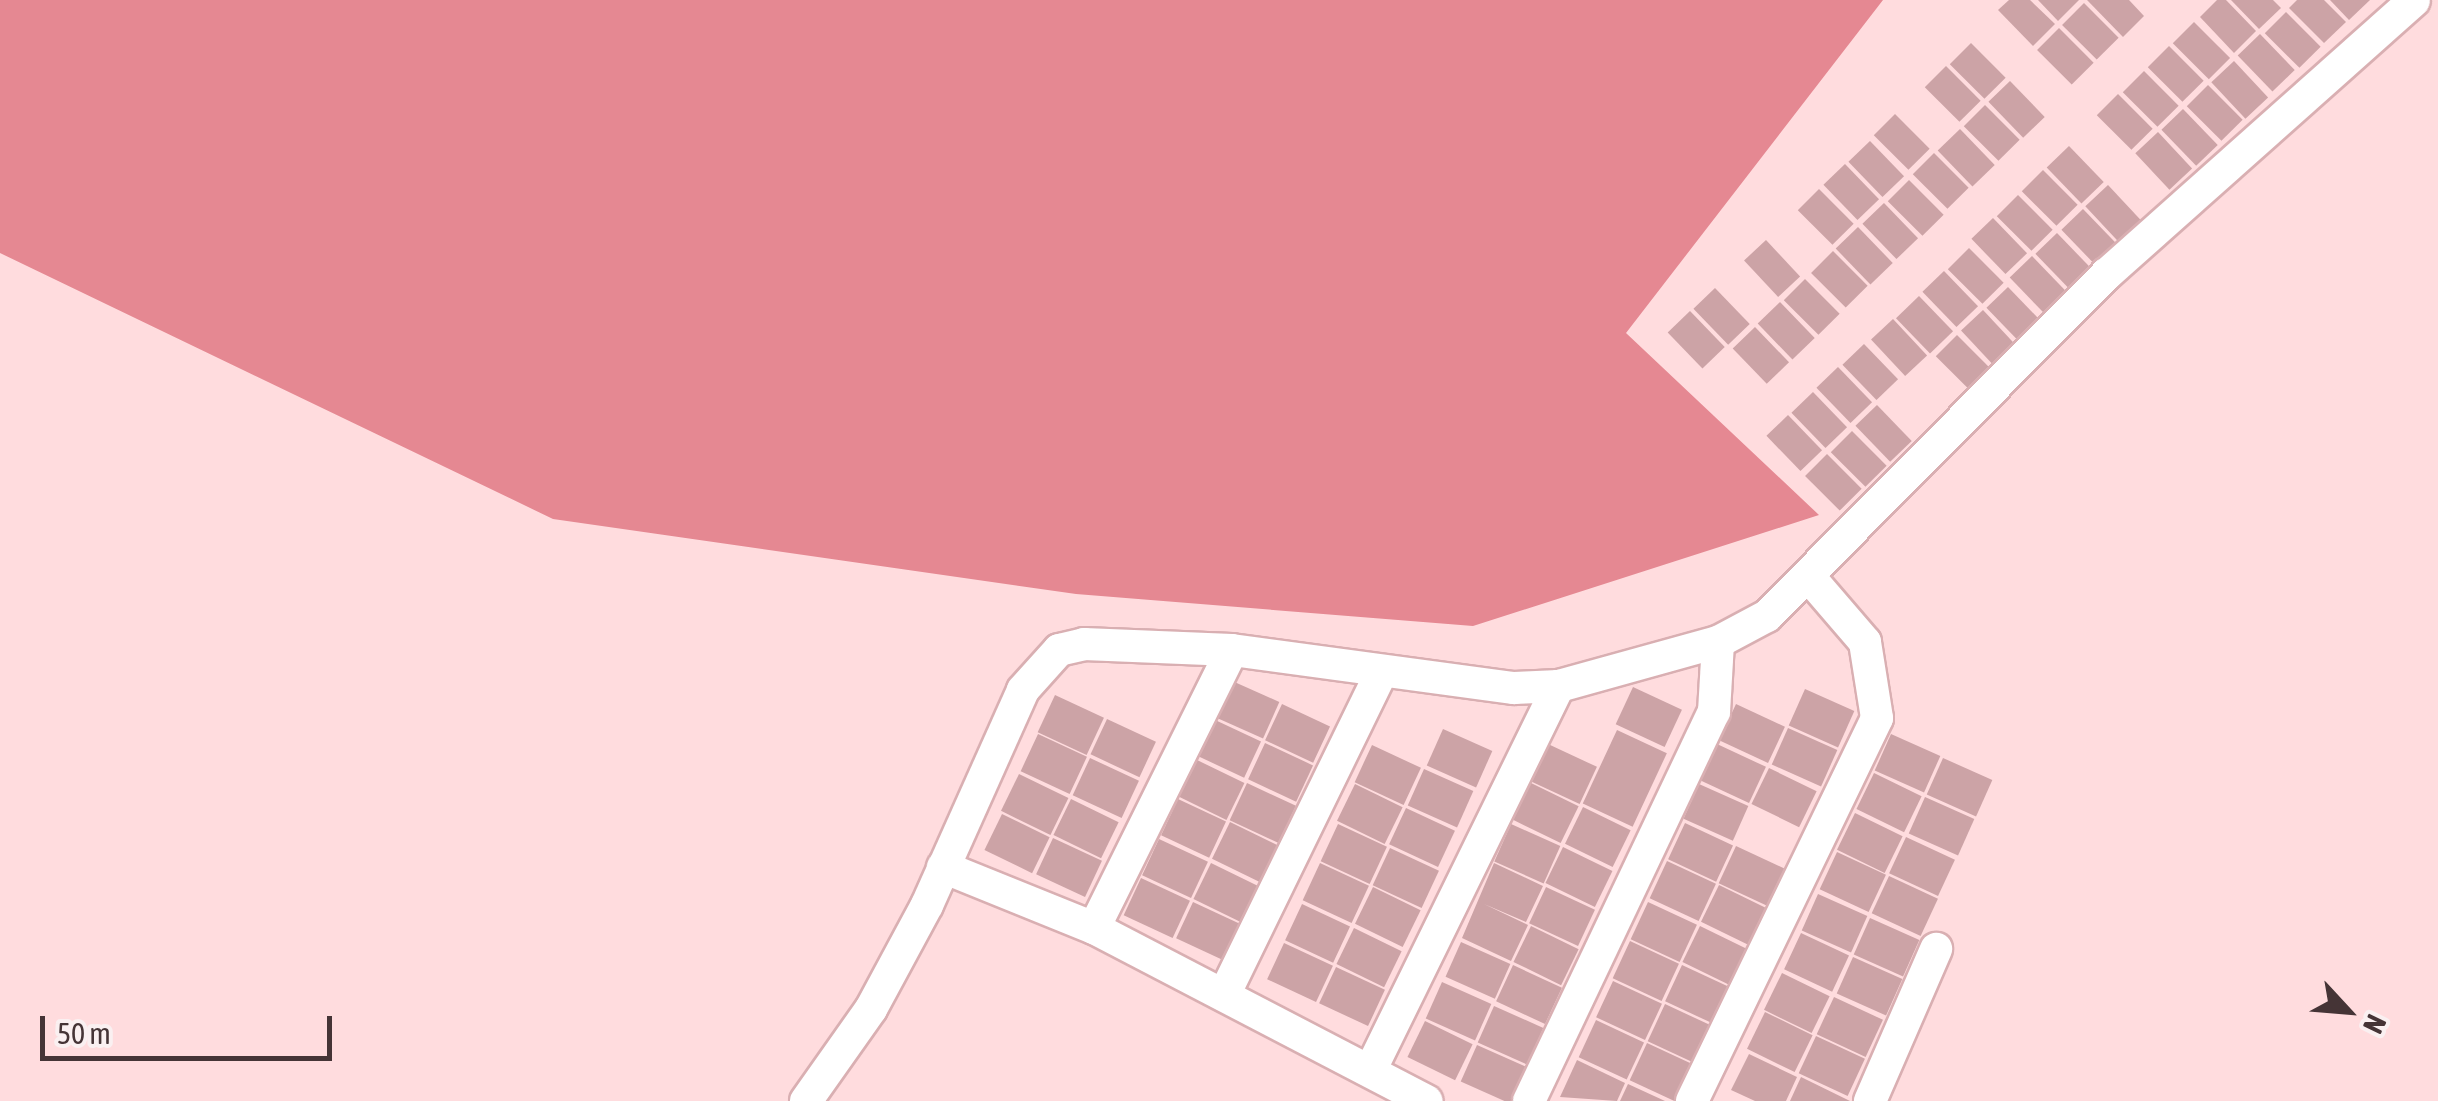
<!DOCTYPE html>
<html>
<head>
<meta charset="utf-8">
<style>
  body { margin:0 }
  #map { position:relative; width:2438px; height:1101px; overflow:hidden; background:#ffdcde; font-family:"Asap Condensed",sans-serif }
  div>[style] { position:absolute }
  .forest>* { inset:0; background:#e58892 }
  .building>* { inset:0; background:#cca3a6; transform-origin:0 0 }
  .roads { filter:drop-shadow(2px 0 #d9afb2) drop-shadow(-2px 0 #d9afb2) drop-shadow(0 2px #d9afb2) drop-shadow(0 -2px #d9afb2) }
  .street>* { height:32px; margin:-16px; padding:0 16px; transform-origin:16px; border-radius:16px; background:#fff }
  span { translate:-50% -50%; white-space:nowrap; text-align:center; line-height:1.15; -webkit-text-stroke:8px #faf0f1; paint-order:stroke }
  .north { position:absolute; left:2298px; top:961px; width:100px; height:100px; -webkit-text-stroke:8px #faf0f1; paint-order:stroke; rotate:116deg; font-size:28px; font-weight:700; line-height:40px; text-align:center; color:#453436 }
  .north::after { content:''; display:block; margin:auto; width:35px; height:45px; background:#453436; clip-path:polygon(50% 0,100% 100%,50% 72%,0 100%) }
  .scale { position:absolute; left:40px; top:1016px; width:292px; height:45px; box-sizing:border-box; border:5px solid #453436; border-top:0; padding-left:12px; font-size:30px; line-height:35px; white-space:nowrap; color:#453436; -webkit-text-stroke:8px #faf0f1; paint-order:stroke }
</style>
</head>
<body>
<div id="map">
  <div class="forest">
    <div style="clip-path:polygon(0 0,1883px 0,1626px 333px,1819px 515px,1473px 626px,1076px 594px,553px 519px,0 253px)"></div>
  </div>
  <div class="building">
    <div style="clip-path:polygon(2009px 0,2030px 0,2055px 24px,2033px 46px,1998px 10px)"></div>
    <div style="clip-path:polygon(2038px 0,2079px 0,2058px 21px)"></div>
    <div style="clip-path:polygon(2087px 0,2129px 0,2144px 16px,2123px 37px)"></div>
    <div style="clip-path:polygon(2217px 0,2226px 0,2256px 31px,2234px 53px,2200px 17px)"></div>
    <div style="clip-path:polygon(2231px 0,2273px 0,2281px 8px,2259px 29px)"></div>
    <div style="clip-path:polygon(2297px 0,2324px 0,2346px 22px,2324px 43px,2289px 8px)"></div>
    <div style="clip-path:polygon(2330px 0,2370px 0,2349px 20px)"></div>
    <div style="left:2084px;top:3px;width:49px;height:31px;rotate:45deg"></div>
    <div style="left:2286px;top:12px;width:49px;height:30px;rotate:45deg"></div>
    <div style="left:2194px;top:22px;width:51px;height:30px;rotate:45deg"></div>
    <div style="left:2059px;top:28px;width:49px;height:31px;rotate:45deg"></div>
    <div style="left:2260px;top:34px;width:50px;height:31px;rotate:46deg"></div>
    <div style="left:1971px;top:43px;width:49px;height:30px;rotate:45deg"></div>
    <div style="left:2169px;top:46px;width:49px;height:30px;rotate:45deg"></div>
    <div style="left:2234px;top:61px;width:50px;height:31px;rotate:47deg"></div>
    <div style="left:1946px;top:66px;width:49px;height:30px;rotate:45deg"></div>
    <div style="left:2144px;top:71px;width:49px;height:30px;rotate:45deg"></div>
    <div style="left:2010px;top:81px;width:50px;height:30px;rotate:46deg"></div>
    <div style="left:2208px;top:85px;width:49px;height:30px;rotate:45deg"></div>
    <div style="left:2118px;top:94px;width:49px;height:30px;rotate:45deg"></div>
    <div style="left:1985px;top:105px;width:49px;height:30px;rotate:45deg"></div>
    <div style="left:2183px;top:109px;width:50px;height:30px;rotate:46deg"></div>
    <div style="left:1895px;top:114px;width:49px;height:30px;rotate:45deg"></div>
    <div style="left:1960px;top:129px;width:50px;height:31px;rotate:46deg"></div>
    <div style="left:2158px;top:132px;width:50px;height:31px;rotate:47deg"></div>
    <div style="left:1870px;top:141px;width:49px;height:30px;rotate:46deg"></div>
    <div style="left:2069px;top:146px;width:50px;height:31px;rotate:46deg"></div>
    <div style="left:1934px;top:153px;width:49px;height:30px;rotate:45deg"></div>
    <div style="left:1845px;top:164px;width:49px;height:30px;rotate:46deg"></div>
    <div style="left:2043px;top:170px;width:49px;height:30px;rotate:45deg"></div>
    <div style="left:1909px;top:180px;width:49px;height:30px;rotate:45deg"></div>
    <div style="left:2108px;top:185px;width:50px;height:31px;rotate:47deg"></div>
    <div style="left:1819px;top:189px;width:49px;height:30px;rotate:45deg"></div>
    <div style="left:2018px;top:195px;width:49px;height:30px;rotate:45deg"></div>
    <div style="left:1884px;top:203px;width:49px;height:30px;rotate:46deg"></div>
    <div style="left:2083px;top:209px;width:49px;height:30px;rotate:46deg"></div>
    <div style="left:1993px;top:218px;width:49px;height:30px;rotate:46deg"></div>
    <div style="left:1858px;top:227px;width:50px;height:31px;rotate:46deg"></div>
    <div style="left:2057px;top:233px;width:50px;height:30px;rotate:46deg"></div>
    <div style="left:1766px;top:240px;width:50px;height:30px;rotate:47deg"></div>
    <div style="left:1969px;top:248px;width:49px;height:30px;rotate:45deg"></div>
    <div style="left:1833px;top:251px;width:49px;height:31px;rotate:45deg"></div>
    <div style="left:2032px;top:256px;width:50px;height:31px;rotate:46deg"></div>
    <div style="left:1944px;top:271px;width:49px;height:30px;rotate:46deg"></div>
    <div style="left:1805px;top:279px;width:49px;height:30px;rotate:45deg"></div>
    <div style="left:2008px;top:287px;width:49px;height:30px;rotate:46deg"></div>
    <div style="left:1715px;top:288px;width:50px;height:30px;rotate:46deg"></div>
    <div style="left:1919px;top:296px;width:49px;height:32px;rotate:46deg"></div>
    <div style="left:1780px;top:302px;width:50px;height:31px;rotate:46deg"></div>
    <div style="left:1983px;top:310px;width:50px;height:30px;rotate:47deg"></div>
    <div style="left:1690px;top:311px;width:50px;height:31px;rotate:46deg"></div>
    <div style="left:1893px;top:319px;width:50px;height:30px;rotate:47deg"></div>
    <div style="left:1755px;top:327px;width:49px;height:31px;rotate:46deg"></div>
    <div style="left:1957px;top:335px;width:49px;height:30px;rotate:45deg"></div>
    <div style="left:1864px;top:344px;width:49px;height:30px;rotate:46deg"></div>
    <div style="left:1838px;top:367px;width:49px;height:30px;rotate:46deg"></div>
    <div style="left:1813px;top:392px;width:49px;height:30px;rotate:46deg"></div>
    <div style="left:1877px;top:405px;width:50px;height:30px;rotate:46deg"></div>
    <div style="left:1788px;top:415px;width:49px;height:30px;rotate:46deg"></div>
    <div style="left:1852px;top:431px;width:49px;height:30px;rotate:45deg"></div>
    <div style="left:1827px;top:454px;width:49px;height:31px;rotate:45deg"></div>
    <div style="left:1230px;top:680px;width:54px;height:40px;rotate:24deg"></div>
    <div style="left:1633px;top:687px;width:54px;height:41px;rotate:25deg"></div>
    <div style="left:1805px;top:689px;width:54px;height:40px;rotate:24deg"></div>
    <div style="left:1055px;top:695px;width:54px;height:41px;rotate:25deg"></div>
    <div style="left:1282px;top:704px;width:53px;height:40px;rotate:25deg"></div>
    <div style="left:1736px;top:704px;width:54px;height:40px;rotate:25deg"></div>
    <div style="left:1107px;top:719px;width:54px;height:39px;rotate:25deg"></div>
    <div style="left:1213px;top:719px;width:53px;height:40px;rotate:25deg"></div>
    <div style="left:1788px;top:728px;width:54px;height:40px;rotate:24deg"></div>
    <div style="left:1443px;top:729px;width:54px;height:40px;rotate:24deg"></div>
    <div style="left:1617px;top:730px;width:55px;height:81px;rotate:25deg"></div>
    <div style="left:1038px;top:734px;width:54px;height:41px;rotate:25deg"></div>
    <div style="left:1891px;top:734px;width:54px;height:40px;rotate:24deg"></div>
    <div style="left:1265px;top:743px;width:53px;height:40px;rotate:25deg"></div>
    <div style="left:1548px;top:744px;width:54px;height:41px;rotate:25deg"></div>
    <div style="left:1717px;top:744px;width:54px;height:40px;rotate:25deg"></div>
    <div style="left:1372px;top:745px;width:54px;height:41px;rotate:25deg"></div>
    <div style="left:1090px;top:758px;width:54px;height:41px;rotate:25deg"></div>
    <div style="left:1943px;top:758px;width:54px;height:40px;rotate:24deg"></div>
    <div style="left:1195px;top:759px;width:55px;height:41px;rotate:26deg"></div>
    <div style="left:1769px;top:768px;width:53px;height:40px;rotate:26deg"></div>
    <div style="left:1424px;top:769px;width:54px;height:40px;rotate:24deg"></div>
    <div style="left:1874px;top:773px;width:53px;height:40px;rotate:26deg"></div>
    <div style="left:1019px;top:774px;width:55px;height:41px;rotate:26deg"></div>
    <div style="left:1247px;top:783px;width:54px;height:41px;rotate:25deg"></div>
    <div style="left:1531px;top:783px;width:53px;height:41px;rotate:26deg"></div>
    <div style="left:1355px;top:784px;width:53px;height:41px;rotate:26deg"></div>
    <div style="left:1699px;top:784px;width:54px;height:38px;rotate:24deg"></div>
    <div style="left:1925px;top:797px;width:54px;height:40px;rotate:24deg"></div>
    <div style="left:1071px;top:799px;width:53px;height:40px;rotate:26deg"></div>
    <div style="left:1178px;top:799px;width:53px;height:40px;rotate:25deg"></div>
    <div style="left:1583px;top:807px;width:53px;height:41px;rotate:26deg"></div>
    <div style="left:1406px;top:808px;width:54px;height:40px;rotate:25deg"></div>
    <div style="left:1855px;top:813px;width:53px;height:41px;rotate:26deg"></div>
    <div style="left:1002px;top:814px;width:53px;height:40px;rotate:26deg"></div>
    <div style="left:1230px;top:822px;width:53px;height:41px;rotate:26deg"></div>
    <div style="left:1685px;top:823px;width:53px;height:40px;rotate:25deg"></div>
    <div style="left:1338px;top:824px;width:54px;height:41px;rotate:25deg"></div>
    <div style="left:1511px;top:824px;width:54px;height:41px;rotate:24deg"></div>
    <div style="left:1906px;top:837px;width:54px;height:40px;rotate:25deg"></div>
    <div style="left:1053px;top:838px;width:54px;height:40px;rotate:25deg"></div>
    <div style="left:1159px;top:839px;width:54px;height:40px;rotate:25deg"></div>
    <div style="left:1736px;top:846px;width:54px;height:41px;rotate:25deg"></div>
    <div style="left:1563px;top:847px;width:55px;height:40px;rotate:26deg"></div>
    <div style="left:1390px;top:848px;width:54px;height:41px;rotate:25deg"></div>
    <div style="left:1837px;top:852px;width:54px;height:41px;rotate:25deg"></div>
    <div style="left:1667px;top:861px;width:54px;height:41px;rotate:25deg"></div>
    <div style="left:1211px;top:863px;width:53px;height:40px;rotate:26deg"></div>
    <div style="left:1320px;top:863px;width:54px;height:41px;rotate:25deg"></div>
    <div style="clip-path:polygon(1494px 863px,1543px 886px,1526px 922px,1484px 904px,1528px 925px,1511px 961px,1462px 938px)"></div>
    <div style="left:1889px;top:876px;width:54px;height:41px;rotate:25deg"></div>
    <div style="left:1141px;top:878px;width:54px;height:41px;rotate:25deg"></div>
    <div style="left:1719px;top:885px;width:53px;height:41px;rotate:26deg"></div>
    <div style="left:1373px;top:887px;width:53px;height:41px;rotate:26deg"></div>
    <div style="left:1546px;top:887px;width:54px;height:40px;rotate:25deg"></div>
    <div style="left:1818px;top:894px;width:54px;height:40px;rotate:24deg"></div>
    <div style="left:1193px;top:902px;width:54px;height:40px;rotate:25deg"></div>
    <div style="left:1648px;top:902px;width:54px;height:41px;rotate:25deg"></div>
    <div style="left:1302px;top:904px;width:53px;height:40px;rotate:25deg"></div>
    <div style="left:1870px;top:918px;width:54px;height:40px;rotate:24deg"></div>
    <div style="left:1531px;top:926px;width:53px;height:40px;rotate:26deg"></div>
    <div style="left:1700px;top:926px;width:53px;height:40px;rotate:26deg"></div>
    <div style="left:1354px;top:928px;width:53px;height:40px;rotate:26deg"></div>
    <div style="left:1801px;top:933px;width:53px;height:40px;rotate:25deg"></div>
    <div style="left:1630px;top:941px;width:54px;height:41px;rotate:25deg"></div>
    <div style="left:1461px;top:942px;width:54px;height:38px;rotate:24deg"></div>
    <div style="left:1284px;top:943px;width:54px;height:40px;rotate:25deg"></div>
    <div style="left:1853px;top:957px;width:54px;height:40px;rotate:24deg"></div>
    <div style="left:1513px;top:965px;width:54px;height:40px;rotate:25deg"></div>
    <div style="left:1682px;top:965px;width:54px;height:40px;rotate:25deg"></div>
    <div style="left:1336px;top:967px;width:54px;height:40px;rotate:25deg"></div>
    <div style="left:1782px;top:973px;width:53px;height:41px;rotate:26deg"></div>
    <div style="left:1613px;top:981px;width:54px;height:40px;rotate:25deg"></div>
    <div style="left:1442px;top:982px;width:54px;height:40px;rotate:24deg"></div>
    <div style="left:1834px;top:997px;width:54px;height:41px;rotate:25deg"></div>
    <div style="left:1665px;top:1004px;width:54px;height:41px;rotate:25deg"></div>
    <div style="left:1494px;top:1006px;width:54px;height:40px;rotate:24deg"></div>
    <div style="left:1765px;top:1012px;width:53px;height:41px;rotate:26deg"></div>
    <div style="left:1596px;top:1020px;width:53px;height:41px;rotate:25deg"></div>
    <div style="left:1425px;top:1021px;width:53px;height:40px;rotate:26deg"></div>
    <div style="left:1816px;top:1036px;width:54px;height:41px;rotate:25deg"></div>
    <div style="left:1647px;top:1043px;width:54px;height:41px;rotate:25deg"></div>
    <div style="left:1477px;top:1045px;width:54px;height:40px;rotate:24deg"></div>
    <div style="clip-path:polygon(1749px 1054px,1797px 1077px,1786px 1101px,1755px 1101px,1731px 1090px)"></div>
    <div style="clip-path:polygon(1577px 1060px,1625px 1083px,1617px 1101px,1560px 1097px)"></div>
    <div style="clip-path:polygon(1801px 1077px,1850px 1101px,1790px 1101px)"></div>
    <div style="clip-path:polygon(1628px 1084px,1665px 1101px,1620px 1101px)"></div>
  </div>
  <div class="roads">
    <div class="street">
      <div style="left:943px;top:867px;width:163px;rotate:22deg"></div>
      <div style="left:1094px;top:928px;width:375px;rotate:27.5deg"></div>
      <div style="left:1094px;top:928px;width:310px;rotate:-63.6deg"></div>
      <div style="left:1224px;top:995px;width:356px;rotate:-64deg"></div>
      <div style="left:1370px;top:1071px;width:429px;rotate:-63.9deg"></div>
      <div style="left:806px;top:1101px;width:113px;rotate:-54.8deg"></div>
      <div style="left:871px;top:1009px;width:118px;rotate:-61.7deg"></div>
      <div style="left:927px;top:905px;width:235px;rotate:-65.9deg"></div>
      <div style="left:1023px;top:690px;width:54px;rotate:-48deg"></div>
      <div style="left:1059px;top:650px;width:26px;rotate:-13deg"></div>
      <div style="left:1084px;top:644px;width:148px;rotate:2.3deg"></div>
      <div style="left:1232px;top:650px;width:285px;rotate:7.7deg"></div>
      <div style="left:1514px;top:688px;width:45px;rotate:-2.5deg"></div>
      <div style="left:1559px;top:686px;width:165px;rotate:-15.5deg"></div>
      <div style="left:1718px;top:642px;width:55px;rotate:-28deg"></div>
      <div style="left:1767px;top:616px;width:482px;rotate:-45.2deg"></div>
      <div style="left:2107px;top:274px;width:411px;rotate:-41.7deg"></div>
      <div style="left:1529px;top:1101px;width:431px;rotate:-64.6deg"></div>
      <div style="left:1714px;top:712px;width:70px;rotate:-86.7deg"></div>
      <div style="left:1692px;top:1101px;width:425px;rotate:-64.2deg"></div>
      <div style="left:1877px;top:718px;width:77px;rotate:-99deg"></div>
      <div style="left:1865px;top:642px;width:86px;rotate:-130.7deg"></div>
      <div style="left:1870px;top:1101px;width:166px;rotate:-66.5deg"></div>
    </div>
  </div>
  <div class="north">N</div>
  <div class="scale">50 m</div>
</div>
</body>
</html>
